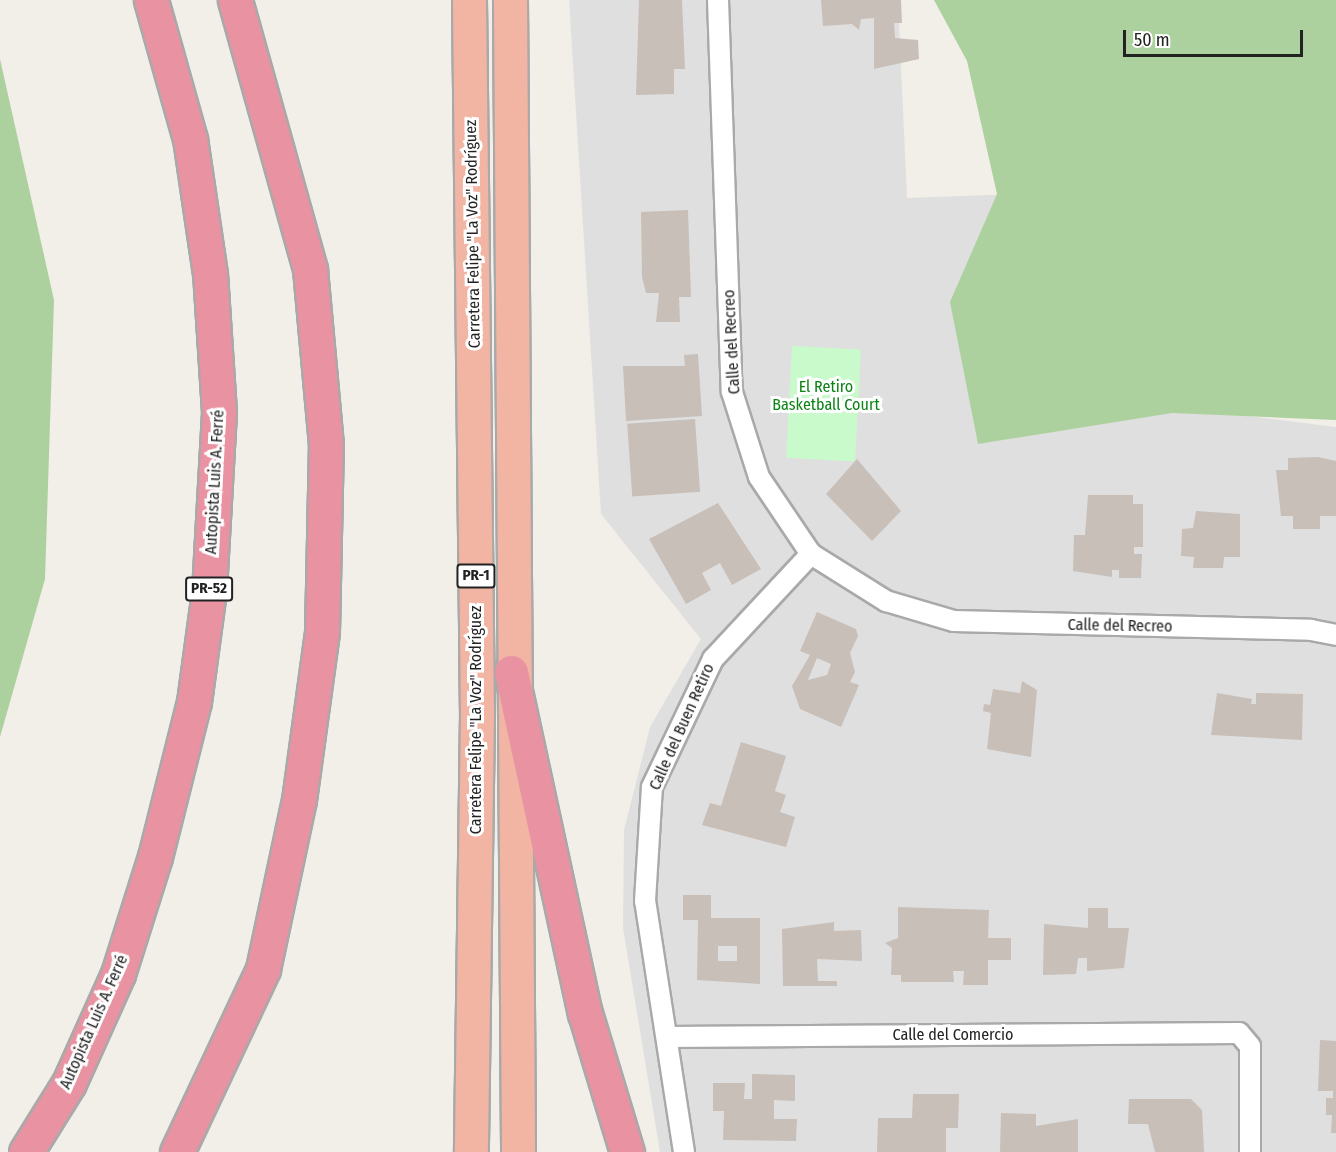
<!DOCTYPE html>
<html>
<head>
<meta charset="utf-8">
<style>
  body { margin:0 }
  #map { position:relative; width:1336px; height:1152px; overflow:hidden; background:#f2efe9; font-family:"Fira Sans Condensed",sans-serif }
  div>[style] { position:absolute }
  .residential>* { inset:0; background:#e0dfdf }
  .forest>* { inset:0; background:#add19e }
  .park>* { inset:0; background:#c8facc; transform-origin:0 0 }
  .building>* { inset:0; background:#c7bfb8; transform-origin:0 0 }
  .roads { filter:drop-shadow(2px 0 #a9a9a9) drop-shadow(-2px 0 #a9a9a9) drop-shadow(0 2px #a9a9a9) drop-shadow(0 -2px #a9a9a9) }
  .minor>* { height:20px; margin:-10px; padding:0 10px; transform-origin:10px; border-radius:10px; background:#fff }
  .trunk>* { height:33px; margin:-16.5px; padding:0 16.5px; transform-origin:16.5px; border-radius:16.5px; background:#f2b4a3 }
  .motorway>* { height:33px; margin:-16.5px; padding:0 16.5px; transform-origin:16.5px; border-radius:16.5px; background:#e892a2 }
  span { translate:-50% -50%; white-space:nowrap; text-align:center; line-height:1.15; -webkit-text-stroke:6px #fff; paint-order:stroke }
  .shield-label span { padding:2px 4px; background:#fff; border:2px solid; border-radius:4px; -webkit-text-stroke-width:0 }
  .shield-label { font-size:15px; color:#222; font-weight:700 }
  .street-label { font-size:16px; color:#222 }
  .park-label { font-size:16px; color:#0c8416 }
  .scale { position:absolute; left:1123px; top:30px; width:180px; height:27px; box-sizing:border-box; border:3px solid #222; border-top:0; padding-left:8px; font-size:18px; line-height:21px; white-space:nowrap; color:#222; -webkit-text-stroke:4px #fff; paint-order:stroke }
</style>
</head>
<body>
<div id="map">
  <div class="residential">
    <div style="clip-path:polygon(569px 0,898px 0,907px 198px,1163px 189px,1167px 406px,1336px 427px,1336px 1152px,660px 1152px,623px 928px,624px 830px,650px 727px,701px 639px,601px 514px)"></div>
  </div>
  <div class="forest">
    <div style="clip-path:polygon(934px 0,1336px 0,1336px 420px,1172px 413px,978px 444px,950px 302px,997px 194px,967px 61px)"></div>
    <div style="clip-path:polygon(0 59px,54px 300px,45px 579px,0 737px)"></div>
  </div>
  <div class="park">
    <div style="left:792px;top:346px;width:69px;height:112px;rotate:3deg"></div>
  </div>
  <div class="building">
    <div style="clip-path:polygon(639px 0,682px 0,685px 69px,674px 69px,674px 94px,636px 95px)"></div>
    <div style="clip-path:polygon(821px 0,901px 0,902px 23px,894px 23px,895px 38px,918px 40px,919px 59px,874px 69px,874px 18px,861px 19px,859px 30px,852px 24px,823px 26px)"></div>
    <div style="clip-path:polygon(688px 210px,691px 297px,679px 297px,680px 322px,656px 322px,659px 293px,646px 293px,642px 277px,641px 212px)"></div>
    <div style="clip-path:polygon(698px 354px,702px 416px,626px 421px,623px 366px,685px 366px,684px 355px)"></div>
    <div style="left:695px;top:419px;width:73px;height:68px;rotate:86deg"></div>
    <div style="clip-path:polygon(1318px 457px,1336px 461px,1336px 516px,1320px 516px,1320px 529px,1293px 529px,1293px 516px,1281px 516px,1276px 470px,1288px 470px,1288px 458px)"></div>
    <div style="clip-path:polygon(857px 459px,901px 511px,872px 541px,826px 494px)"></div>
    <div style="clip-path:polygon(1088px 495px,1133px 495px,1133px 504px,1143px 504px,1143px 547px,1134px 547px,1134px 554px,1142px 554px,1141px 578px,1119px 578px,1119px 570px,1112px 570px,1112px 577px,1073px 571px,1074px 535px,1085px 535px)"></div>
    <div style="clip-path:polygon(718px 503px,761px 569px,732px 585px,720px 563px,702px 573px,711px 590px,686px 604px,649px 539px)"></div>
    <div style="clip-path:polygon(1196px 511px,1240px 514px,1240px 557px,1224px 557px,1223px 568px,1193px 568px,1194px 557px,1181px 556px,1182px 529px,1193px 528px)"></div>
    <div style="clip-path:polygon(evenodd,817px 612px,856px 629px,858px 636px,850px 653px,855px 672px,850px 682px,859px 685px,841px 727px,800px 709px,792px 686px,810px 655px,800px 651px,817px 612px,817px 658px,831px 664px,827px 675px,808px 680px,817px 658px)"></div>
    <div style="clip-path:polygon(1022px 681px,1037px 690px,1031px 757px,987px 749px,991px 713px,983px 711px,984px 704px,990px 705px,993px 689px,1020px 693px)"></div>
    <div style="clip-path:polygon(1217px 693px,1252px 699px,1251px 704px,1256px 704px,1256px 693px,1303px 694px,1302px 740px,1211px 735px)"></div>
    <div style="clip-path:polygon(741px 742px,786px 756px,775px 791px,786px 795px,780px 812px,795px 817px,786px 847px,702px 825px,710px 803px,721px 806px)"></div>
    <div style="clip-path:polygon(evenodd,683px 895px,711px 895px,711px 918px,760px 918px,760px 984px,697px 980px,698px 920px,683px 920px,683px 895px,718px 946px,737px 946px,737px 961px,718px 961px,718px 946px)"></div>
    <div style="clip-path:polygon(898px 907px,989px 910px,988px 938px,1011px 938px,1011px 960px,988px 960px,988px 985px,963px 985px,964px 971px,953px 971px,954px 982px,901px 982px,901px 975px,891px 975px,892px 948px,885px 943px,898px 938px)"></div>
    <div style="clip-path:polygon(1088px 908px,1108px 908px,1108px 928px,1129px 928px,1124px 968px,1087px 971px,1087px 958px,1078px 958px,1076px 974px,1043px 975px,1044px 924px,1088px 928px)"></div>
    <div style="clip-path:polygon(834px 922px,834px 931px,861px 930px,862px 961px,817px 959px,818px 981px,837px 981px,837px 986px,783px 986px,782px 929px)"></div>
    <div style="clip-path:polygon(1320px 1040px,1336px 1041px,1336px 1133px,1331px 1133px,1332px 1115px,1326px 1115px,1326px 1098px,1333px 1098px,1333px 1091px,1318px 1091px)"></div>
    <div style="clip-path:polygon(752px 1074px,795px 1075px,795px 1101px,774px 1100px,774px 1119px,797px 1119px,796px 1141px,723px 1140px,724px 1111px,713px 1111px,713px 1083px,745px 1083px,744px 1099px,752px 1099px)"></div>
    <div style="clip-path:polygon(913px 1094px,959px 1094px,958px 1128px,946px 1128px,946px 1152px,877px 1152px,878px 1118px,912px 1118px)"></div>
    <div style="clip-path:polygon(1129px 1099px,1191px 1099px,1202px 1110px,1204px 1152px,1155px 1152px,1148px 1124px,1128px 1124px)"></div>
    <div style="clip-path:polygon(1001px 1113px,1036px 1114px,1036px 1126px,1078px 1119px,1078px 1152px,1000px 1152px)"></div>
  </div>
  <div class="roads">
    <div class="minor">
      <div style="left:718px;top:0;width:392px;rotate:88deg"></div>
      <div style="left:732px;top:392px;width:89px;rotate:72.4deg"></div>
      <div style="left:759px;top:477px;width:93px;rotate:56deg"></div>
      <div style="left:811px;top:554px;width:89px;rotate:32.1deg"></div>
      <div style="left:886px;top:601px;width:71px;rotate:16.4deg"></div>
      <div style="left:954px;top:621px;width:357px;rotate:1.4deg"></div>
      <div style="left:1311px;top:630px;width:25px;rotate:11deg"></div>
      <div style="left:667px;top:1037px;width:572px;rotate:-0.4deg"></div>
      <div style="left:1239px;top:1033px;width:17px;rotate:50deg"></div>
      <div style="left:1250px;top:1046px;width:106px;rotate:90deg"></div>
      <div style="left:684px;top:1152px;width:254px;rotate:-98.8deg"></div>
      <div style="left:645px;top:901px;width:114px;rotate:-86.5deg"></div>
      <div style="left:652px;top:787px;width:142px;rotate:-64.5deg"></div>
      <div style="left:713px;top:659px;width:144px;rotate:-47deg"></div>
    </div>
    <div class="trunk">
      <div style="left:469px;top:0;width:714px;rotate:89.36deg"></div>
      <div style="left:477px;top:714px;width:438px;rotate:90.8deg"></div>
      <div style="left:510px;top:0;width:1152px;rotate:89.6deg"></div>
    </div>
    <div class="motorway">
      <div style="left:511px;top:672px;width:349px;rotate:77.8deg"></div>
      <div style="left:585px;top:1013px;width:145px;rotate:73.2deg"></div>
      <div style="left:26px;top:1152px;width:81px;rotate:-58.1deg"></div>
      <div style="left:69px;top:1083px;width:120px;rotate:-65.8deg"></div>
      <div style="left:118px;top:974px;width:123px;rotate:-72.5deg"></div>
      <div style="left:155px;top:857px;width:160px;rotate:-75.9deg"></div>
      <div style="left:194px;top:702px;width:112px;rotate:-82.3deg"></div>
      <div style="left:209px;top:591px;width:179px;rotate:-86.8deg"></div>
      <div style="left:219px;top:412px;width:138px;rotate:-93.7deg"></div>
      <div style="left:210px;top:274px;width:136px;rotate:-98.4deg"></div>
      <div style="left:190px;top:139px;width:144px;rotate:-105.7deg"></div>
      <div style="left:177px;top:1152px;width:202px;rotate:-64.8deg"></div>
      <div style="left:263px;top:969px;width:173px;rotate:-78deg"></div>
      <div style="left:299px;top:800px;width:170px;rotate:-82.2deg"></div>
      <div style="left:322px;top:632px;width:187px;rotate:-88.8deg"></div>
      <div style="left:326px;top:445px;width:177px;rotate:-95.2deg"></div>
      <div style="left:310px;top:269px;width:279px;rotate:-105.6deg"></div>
    </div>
  </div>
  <div class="shield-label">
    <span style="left:476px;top:576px">PR-1</span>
    <span style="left:209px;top:589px">PR-52</span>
  </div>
  <div class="street-label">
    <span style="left:473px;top:234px;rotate:-91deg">Carretera Felipe "La Voz" Rodríguez</span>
    <span style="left:732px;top:342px;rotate:-93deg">Calle del Recreo</span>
    <span style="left:215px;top:482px;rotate:-87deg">Autopista Luis A. Ferré</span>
    <span style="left:1120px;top:626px;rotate:1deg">Calle del Recreo</span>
    <span style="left:476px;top:720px;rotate:-90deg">Carretera Felipe "La Voz" Rodríguez</span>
    <span style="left:682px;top:727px;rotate:-66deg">Calle del Buen Retiro</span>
    <span style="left:94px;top:1022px;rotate:-66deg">Autopista Luis A. Ferré</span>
    <span style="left:953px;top:1035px">Calle del Comercio</span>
  </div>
  <div class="park-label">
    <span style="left:826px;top:396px">El Retiro<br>Basketball Court</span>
  </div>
  <div class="scale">50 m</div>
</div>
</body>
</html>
